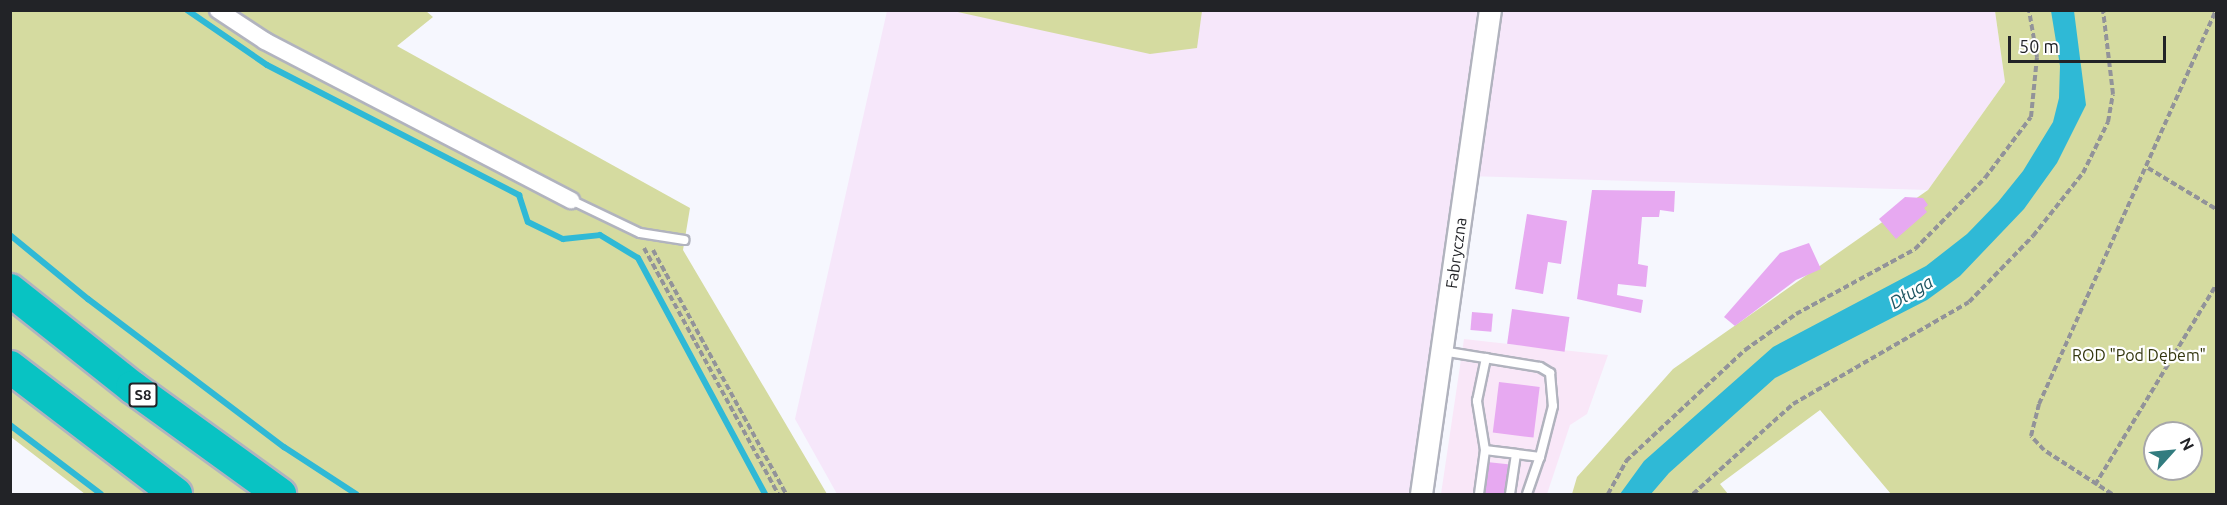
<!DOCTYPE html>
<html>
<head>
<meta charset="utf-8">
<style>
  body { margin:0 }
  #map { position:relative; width:2227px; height:505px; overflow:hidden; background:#f6f7fe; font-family:Ubuntu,sans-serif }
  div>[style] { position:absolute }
  .commercial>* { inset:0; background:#f9e7f8 }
  .industrial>* { inset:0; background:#f6e7fa }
  .green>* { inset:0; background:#d5dba0 }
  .water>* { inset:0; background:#2fb9d6 }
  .stream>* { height:6px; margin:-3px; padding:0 3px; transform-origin:3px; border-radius:3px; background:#2fb9d6 }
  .building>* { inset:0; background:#e7a9f1; transform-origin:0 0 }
  .path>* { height:4px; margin-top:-2px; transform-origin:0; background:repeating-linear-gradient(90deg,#929399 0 6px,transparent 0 9px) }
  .roads { filter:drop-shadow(2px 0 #b1b3be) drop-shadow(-2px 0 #b1b3be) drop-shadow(0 2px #b1b3be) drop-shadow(0 -2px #b1b3be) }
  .service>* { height:8px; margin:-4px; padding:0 4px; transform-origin:4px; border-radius:4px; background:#fff }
  .minor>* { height:16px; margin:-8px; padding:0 8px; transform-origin:8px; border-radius:8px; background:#fff }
  .tertiary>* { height:21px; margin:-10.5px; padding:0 10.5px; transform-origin:10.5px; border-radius:10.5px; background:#fff }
  .motorway>* { height:32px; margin:-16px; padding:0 16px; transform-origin:16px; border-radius:16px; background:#08c3c3 }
  span { translate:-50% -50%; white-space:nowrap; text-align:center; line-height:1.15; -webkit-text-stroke:4.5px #fff; paint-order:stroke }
  .shield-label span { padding:2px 4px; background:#fff; border:2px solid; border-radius:4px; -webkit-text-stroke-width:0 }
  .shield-label { font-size:15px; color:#222327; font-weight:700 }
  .street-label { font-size:16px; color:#222327 }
  .park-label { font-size:16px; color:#33360e }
  .water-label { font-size:18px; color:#205663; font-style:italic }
  .frame { position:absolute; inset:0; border:12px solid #222327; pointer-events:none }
  .north { position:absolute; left:2143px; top:421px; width:60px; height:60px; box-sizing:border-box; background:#fff; border:2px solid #a7a7a9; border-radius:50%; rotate:63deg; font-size:16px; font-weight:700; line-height:24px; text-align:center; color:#222327 }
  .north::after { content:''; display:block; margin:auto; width:21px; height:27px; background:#327c7f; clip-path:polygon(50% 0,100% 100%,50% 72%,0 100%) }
  .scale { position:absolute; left:2008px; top:36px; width:158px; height:27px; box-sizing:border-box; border:3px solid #222327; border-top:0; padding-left:8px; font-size:18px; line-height:21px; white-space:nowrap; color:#222327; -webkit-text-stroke:4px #fff; paint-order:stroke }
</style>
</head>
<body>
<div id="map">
  <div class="commercial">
    <div style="clip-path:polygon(1464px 339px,1608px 355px,1587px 414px,1570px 425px,1547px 494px,1441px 494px)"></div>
  </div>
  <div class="industrial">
    <div style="clip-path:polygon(887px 11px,1995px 11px,2005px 82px,1928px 190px,1467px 176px,1421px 494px,837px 494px,795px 419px)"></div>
  </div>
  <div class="green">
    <div style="clip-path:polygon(10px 11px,426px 11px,433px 17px,397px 46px,690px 208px,683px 250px,827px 494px,85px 494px,11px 437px)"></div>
    <div style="clip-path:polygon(953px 11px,1202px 10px,1202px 11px,1197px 48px,1150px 54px)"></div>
    <div style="clip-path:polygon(evenodd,1995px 11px,2216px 11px,2216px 494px,1891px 494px,1820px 410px,1720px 484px,1728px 494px,1572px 494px,1577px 477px,1673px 369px,1928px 190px,2005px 82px,1995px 11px,2155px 433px,2191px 433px,2191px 469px,2155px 469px,2155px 433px)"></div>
  </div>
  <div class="water">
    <div style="clip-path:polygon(2051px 11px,2074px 11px,2086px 105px,2057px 163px,2024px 209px,1960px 276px,1927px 300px,1775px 378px,1669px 473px,1651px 494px,1620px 494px,1644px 461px,1773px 347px,1926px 266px,1967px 234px,1998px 202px,2023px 171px,2053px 122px,2059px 98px,2060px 66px)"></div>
  </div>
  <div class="stream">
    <div style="left:187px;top:10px;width:97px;rotate:34.5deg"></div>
    <div style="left:267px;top:65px;width:284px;rotate:27.3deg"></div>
    <div style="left:519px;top:195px;width:28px;rotate:72deg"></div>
    <div style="left:528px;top:222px;width:39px;rotate:26deg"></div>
    <div style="left:563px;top:239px;width:37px;rotate:-6deg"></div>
    <div style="left:600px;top:235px;width:44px;rotate:31.2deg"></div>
    <div style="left:638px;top:258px;width:268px;rotate:61.7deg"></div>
    <div style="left:10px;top:235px;width:101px;rotate:39.4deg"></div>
    <div style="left:88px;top:299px;width:246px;rotate:37.1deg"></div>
    <div style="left:284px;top:447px;width:86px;rotate:33.1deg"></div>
    <div style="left:10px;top:425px;width:114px;rotate:37.2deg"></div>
  </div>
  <div class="building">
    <div style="clip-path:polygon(1592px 190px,1675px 191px,1674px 212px,1660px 210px,1659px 217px,1642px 217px,1638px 264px,1648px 266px,1646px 287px,1618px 284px,1617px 295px,1643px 300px,1641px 313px,1577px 299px)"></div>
    <div style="clip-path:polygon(1905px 197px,1923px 198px,1928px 205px,1924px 208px,1927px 212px,1896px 239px,1879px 219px)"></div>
    <div style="clip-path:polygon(1527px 214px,1567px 221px,1561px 264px,1548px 262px,1543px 294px,1515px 289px)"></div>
    <div style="clip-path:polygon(1809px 243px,1821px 269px,1796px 280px,1735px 326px,1724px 317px,1780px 253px)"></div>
    <div style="left:1512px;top:309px;width:58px;height:35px;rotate:8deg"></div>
    <div style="left:1472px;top:312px;width:21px;height:18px;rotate:5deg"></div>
    <div style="left:1499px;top:382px;width:41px;height:51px;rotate:7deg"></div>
    <div style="left:1487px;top:462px;width:28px;height:32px;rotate:6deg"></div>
  </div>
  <div class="path">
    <div style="left:2148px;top:168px;width:79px;rotate:31.1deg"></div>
    <div style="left:644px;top:248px;width:280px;rotate:61.4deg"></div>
    <div style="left:653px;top:250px;width:278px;rotate:61.4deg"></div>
    <div style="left:2095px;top:485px;width:234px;rotate:-58.8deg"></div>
    <div style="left:1608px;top:494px;width:38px;rotate:-61deg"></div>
    <div style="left:1626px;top:461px;width:163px;rotate:-43deg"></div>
    <div style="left:1745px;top:350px;width:62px;rotate:-35.2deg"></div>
    <div style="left:1796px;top:314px;width:136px;rotate:-28.6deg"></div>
    <div style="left:1915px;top:249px;width:100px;rotate:-45.4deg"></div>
    <div style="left:1985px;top:178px;width:76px;rotate:-53deg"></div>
    <div style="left:2031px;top:117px;width:60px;rotate:-84.3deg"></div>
    <div style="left:2037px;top:57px;width:48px;rotate:-99.7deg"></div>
    <div style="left:1693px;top:494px;width:135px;rotate:-42deg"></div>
    <div style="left:1793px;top:404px;width:203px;rotate:-30.1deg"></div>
    <div style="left:1969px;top:302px;width:92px;rotate:-45.9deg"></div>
    <div style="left:2033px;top:236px;width:80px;rotate:-51.6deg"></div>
    <div style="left:2083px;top:173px;width:57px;rotate:-63.9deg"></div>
    <div style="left:2108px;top:122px;width:28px;rotate:-80deg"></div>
    <div style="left:2113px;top:94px;width:85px;rotate:-96.8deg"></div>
    <div style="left:2112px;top:494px;width:81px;rotate:-147.1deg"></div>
    <div style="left:2044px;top:450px;width:19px;rotate:-133deg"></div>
    <div style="left:2031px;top:436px;width:33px;rotate:-76deg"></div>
    <div style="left:2039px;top:404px;width:431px;rotate:-65.8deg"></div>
  </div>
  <div class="roads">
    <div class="service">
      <div style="left:571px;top:200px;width:76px;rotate:25.6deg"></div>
      <div style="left:640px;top:233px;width:45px;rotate:9deg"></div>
      <div style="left:1442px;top:351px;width:99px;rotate:9.3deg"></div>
      <div style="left:1540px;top:367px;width:12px;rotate:31deg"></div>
      <div style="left:1550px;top:373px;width:33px;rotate:85deg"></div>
      <div style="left:1553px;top:406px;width:53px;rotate:104.3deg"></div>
      <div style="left:1540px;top:457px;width:24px;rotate:-173deg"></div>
      <div style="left:1485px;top:450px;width:31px;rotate:7deg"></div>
      <div style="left:1516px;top:454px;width:40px;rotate:98.5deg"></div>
      <div style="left:1479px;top:494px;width:44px;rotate:-82.2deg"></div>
      <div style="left:1485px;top:450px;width:50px;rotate:-99.3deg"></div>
      <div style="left:1477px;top:401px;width:44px;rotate:-78.2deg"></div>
      <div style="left:1527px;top:494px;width:39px;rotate:-71deg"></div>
    </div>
    <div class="minor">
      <div style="left:218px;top:10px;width:56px;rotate:33.4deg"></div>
      <div style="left:265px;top:41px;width:345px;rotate:27.5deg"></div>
    </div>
    <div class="tertiary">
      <div style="left:1421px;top:494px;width:489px;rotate:-81.9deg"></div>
    </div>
    <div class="motorway">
      <div style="left:10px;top:290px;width:156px;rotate:38.5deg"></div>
      <div style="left:132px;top:387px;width:183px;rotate:35.9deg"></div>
      <div style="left:10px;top:367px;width:209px;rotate:37.4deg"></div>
    </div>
  </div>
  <div class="shield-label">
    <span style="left:143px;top:395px">S8</span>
  </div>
  <div class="street-label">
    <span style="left:1456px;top:253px;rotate:-82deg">Fabryczna</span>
  </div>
  <div class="park-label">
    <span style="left:2139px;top:355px">ROD "Pod Dębem"</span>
  </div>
  <div class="water-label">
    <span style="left:1911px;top:292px;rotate:-31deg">Długa</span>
  </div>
  <div class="frame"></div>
  <div class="north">N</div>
  <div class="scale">50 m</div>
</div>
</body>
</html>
